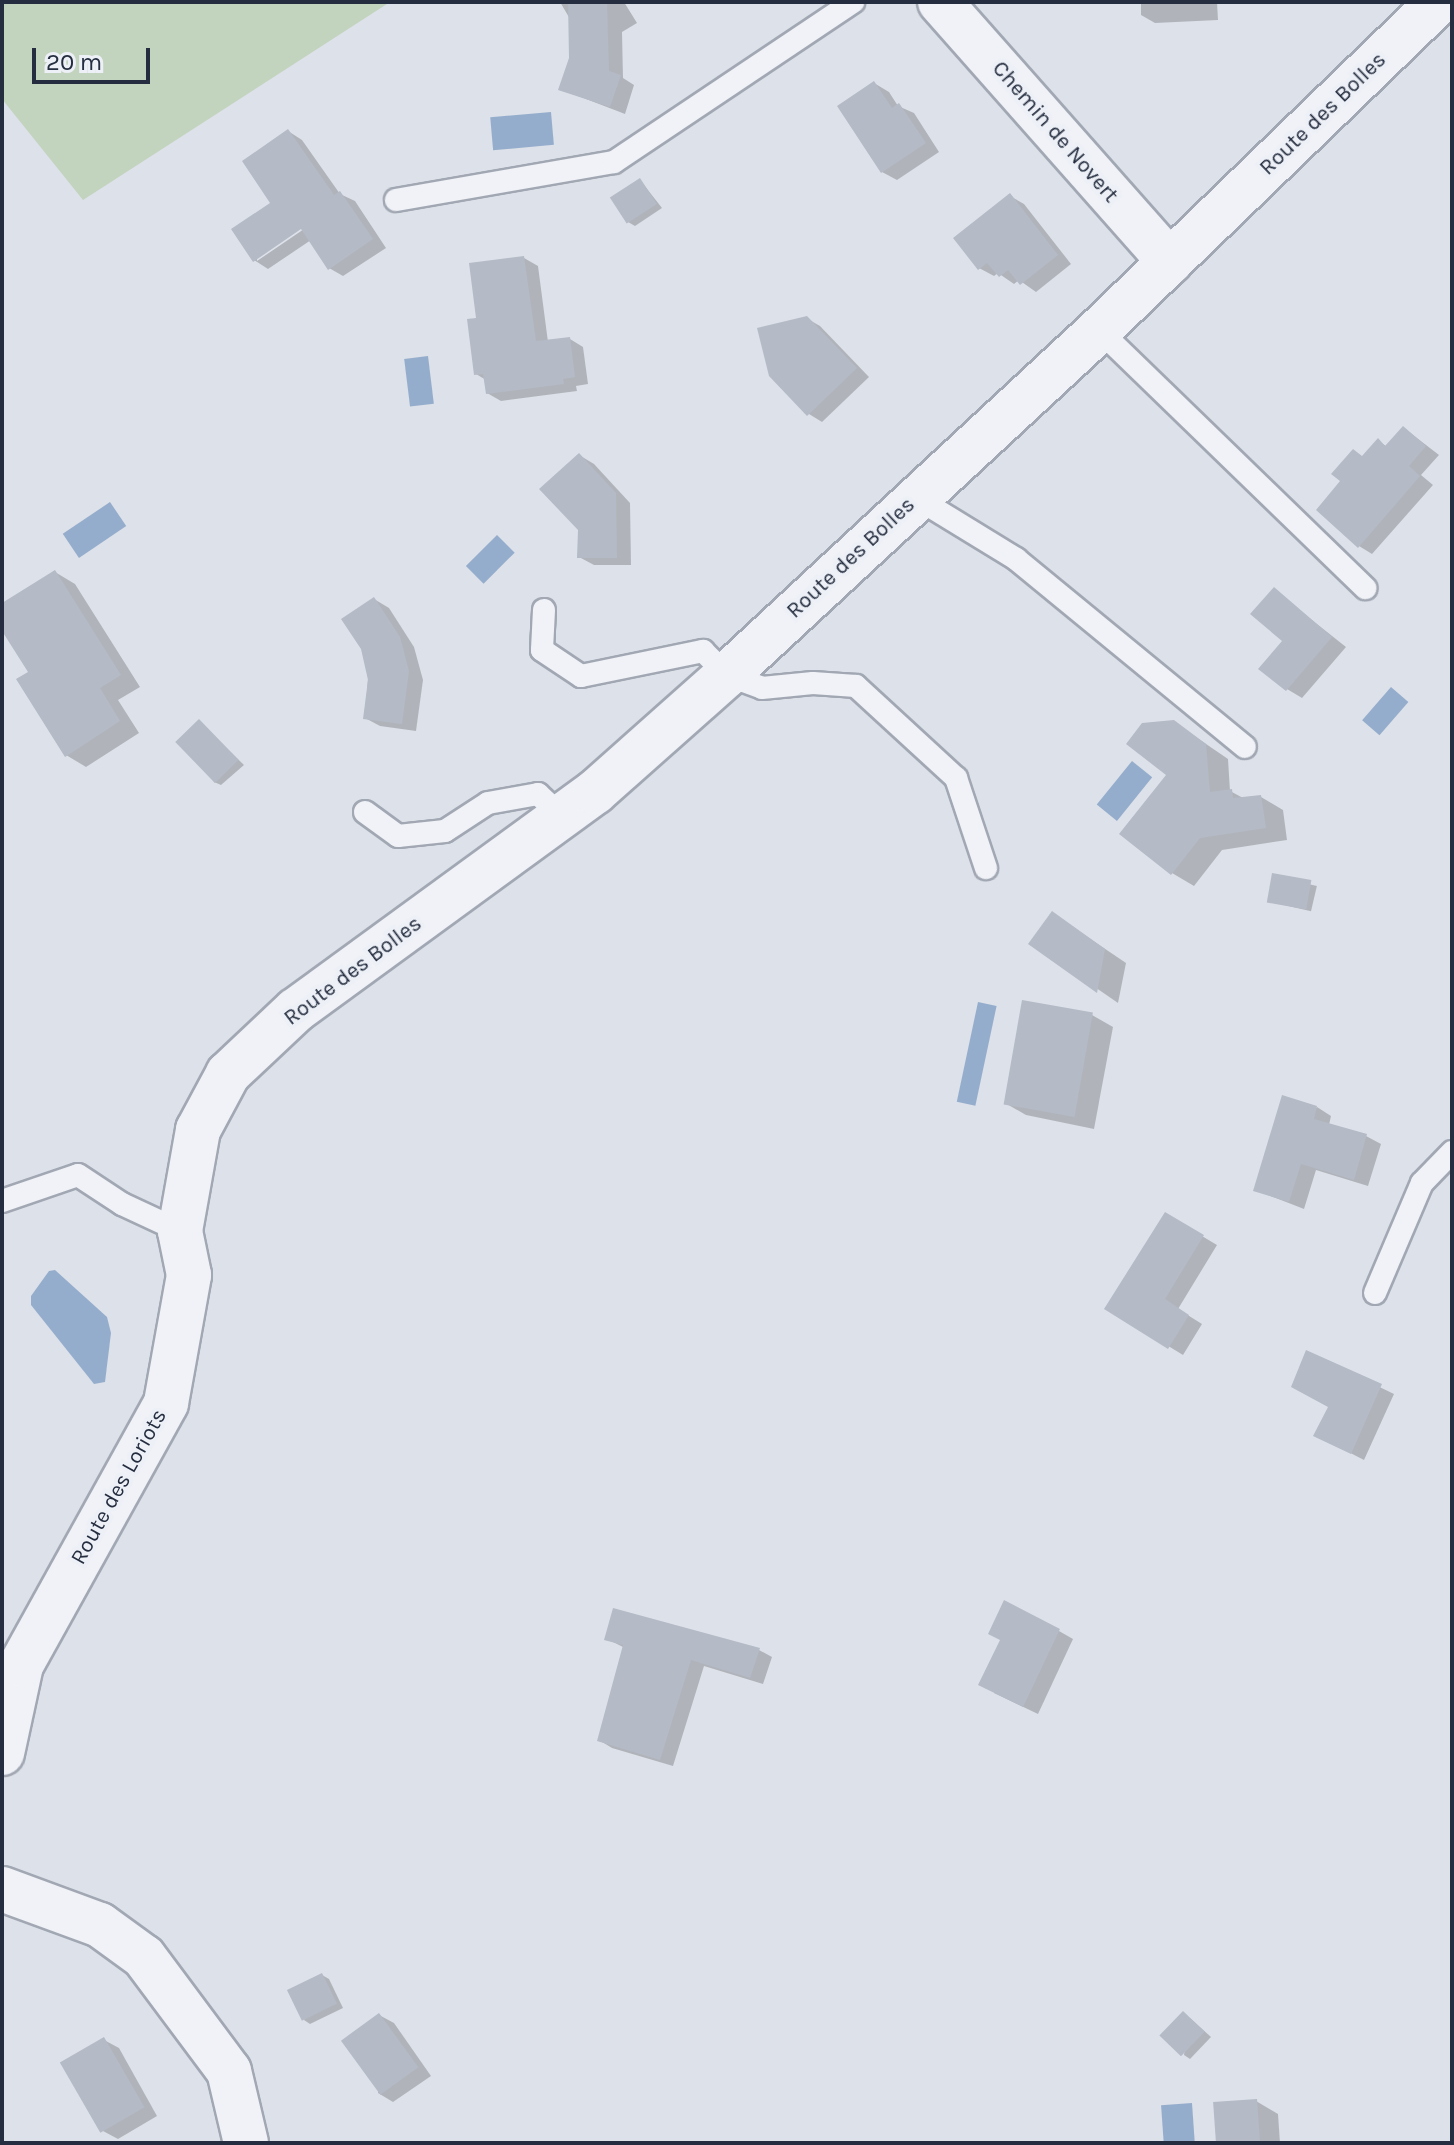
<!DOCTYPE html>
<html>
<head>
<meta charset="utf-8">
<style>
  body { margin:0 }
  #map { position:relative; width:1454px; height:2145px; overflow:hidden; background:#dde1e9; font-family:Karla,sans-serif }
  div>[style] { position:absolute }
  .green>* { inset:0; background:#c2d3be }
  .water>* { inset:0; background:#95adcc; transform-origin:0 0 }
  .shadow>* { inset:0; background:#0003; transform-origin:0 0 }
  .building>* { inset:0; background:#b4bac6; transform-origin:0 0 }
  .roads { filter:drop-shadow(2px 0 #a2a8b3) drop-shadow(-2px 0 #a2a8b3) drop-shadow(0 2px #a2a8b3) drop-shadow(0 -2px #a2a8b3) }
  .lane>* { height:22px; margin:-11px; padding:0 11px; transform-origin:11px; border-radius:11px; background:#f0f2f7 }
  .street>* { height:44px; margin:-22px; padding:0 22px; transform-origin:22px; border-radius:22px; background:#f0f2f7 }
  span { translate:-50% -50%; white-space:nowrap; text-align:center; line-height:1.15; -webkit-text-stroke:8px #edf0f6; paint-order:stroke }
  .street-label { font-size:22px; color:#252e40 }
  .frame { position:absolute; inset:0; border:4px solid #252e40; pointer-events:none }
  .scale { position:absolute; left:32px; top:48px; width:118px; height:36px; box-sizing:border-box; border:4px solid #252e40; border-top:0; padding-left:10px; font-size:24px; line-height:28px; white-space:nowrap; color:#252e40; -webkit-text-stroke:6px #edf0f6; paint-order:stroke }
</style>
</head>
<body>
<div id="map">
  <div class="green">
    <div style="clip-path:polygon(2px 2px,390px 2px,83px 200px,2px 99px)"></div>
  </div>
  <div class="water">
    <div style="left:551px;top:112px;width:33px;height:61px;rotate:85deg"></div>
    <div style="left:428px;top:356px;width:48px;height:24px;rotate:83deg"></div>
    <div style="left:110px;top:502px;width:29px;height:57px;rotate:56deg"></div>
    <div style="left:497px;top:535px;width:25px;height:44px;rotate:45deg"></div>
    <div style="left:1391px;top:687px;width:23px;height:44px;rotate:41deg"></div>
    <div style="left:1132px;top:761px;width:26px;height:56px;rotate:39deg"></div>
    <div style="left:978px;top:1002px;width:19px;height:102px;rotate:12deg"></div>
    <div style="clip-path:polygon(55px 1270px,107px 1317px,111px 1333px,105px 1382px,94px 1384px,31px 1305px,31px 1296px,49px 1271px)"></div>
    <div style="left:1192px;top:2103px;width:40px;height:31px;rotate:86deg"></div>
  </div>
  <div class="shadow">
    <div style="clip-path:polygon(560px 2px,624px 2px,637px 23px,622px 32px,623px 78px,634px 85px,625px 114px,560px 89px,571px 58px,570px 19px)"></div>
    <div style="clip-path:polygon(1141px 2px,1217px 2px,1218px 20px,1155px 23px,1141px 15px)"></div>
    <div style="clip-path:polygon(874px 83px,889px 92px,898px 106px,914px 113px,939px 152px,897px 180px,882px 172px)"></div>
    <div style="clip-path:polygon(evenodd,288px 131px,302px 140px,340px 194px,355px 201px,386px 248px,343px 276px,329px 268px,311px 240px,268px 269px,254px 260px,273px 203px,288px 131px,308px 222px,310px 225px,257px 261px,257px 256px,308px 222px)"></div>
    <div style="clip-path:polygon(640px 180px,662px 208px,635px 226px,628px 222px)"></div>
    <div style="clip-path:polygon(1010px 196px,1024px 204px,1071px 264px,1036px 292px,1019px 280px,1014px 284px,998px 273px,994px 276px,979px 268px)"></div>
    <div style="clip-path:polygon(524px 258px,538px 266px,548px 342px,570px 339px,583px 347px,588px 384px,576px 386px,577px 391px,501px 401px,487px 393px,486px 380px,476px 374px,478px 320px)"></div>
    <div style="clip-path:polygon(806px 318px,820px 326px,869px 377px,822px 422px,809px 414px)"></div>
    <div style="clip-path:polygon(1404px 428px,1439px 455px,1421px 475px,1433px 485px,1372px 554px,1359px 546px,1364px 458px,1378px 441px,1386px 446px)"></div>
    <div style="clip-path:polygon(579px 455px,594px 464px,630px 503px,631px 565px,594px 565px,579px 557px)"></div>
    <div style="clip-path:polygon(55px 572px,75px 584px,140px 687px,118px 700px,139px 733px,86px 767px,66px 755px,31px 673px,2px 627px,2px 606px)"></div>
    <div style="clip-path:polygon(1274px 590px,1346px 647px,1302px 698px,1287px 689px,1285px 641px)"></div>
    <div style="clip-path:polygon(374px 599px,389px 608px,414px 647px,423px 680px,416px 731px,380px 726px,365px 718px)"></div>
    <div style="clip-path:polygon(199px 721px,244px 765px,221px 785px,214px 782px)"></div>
    <div style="clip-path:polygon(1174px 722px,1228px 759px,1230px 791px,1245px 799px,1261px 797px,1283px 810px,1287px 840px,1222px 850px,1194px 886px,1172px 873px,1168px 775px)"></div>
    <div style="left:1274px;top:876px;width:44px;height:26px;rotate:13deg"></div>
    <div style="clip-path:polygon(1052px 913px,1126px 963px,1118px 1003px,1031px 943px)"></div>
    <div style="clip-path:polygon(1092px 1015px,1113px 1027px,1094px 1129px,1026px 1115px,1005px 1103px)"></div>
    <div style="clip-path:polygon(1317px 1107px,1331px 1116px,1329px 1125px,1366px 1136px,1381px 1144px,1368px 1186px,1316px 1170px,1304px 1209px,1255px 1190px)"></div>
    <div style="clip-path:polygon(1165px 1214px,1217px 1245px,1178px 1309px,1202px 1324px,1183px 1355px,1106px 1308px)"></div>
    <div style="clip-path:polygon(1307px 1352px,1394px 1394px,1364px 1460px,1329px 1442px,1330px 1406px)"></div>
    <div style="clip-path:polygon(1059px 1631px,1073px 1639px,1038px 1714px,994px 1693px,1003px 1640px)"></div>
    <div style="clip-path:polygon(607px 1639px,759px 1650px,772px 1657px,763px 1684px,704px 1666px,673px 1766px,612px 1748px,599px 1740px,625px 1648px)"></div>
    <div style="clip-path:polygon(322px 1975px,329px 1979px,343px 2008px,310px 2024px,304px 2020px)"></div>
    <div style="clip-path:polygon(379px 2015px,394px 2023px,431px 2076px,393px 2102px,378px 2093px)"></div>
    <div style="clip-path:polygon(1190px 2018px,1211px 2037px,1190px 2059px,1184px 2055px)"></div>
    <div style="clip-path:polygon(104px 2040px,119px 2048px,157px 2116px,118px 2139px,103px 2131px)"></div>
    <div style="clip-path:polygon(1256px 2101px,1278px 2114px,1280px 2143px,1218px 2143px)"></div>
  </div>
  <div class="building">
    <div style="clip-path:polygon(568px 2px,607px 2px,609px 71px,621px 75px,610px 107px,558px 90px,569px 58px)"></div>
    <div style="clip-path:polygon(874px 81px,892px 108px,899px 103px,926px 143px,881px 173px,837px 106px)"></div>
    <div style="clip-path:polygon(288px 129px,334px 195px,340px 191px,373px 239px,328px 270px,301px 229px,253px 262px,231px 229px,270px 203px,242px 161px)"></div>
    <div style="left:640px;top:178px;width:31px;height:36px;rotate:57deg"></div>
    <div style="clip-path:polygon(1010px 193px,1058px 255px,1020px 285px,1008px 270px,999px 277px,987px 263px,978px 270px,953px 238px)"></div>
    <div style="clip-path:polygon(524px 256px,536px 341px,570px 337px,575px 377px,563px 379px,564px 384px,486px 394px,483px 374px,474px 375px,467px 319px,476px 318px,469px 263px)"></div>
    <div style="clip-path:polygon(807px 316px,857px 368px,807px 416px,769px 376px,757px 328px)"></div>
    <div style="clip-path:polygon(1403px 426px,1426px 446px,1409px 466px,1420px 476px,1358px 548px,1316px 510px,1340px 481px,1331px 474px,1353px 449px,1362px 456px,1378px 438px,1385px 446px)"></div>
    <div style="clip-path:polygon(579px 453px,616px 493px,617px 558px,577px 558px,578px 530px,539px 489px)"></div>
    <div style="clip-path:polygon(55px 570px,121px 675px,100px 688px,120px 721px,65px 757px,16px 679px,28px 672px,2px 631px,2px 603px)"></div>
    <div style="clip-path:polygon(1274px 587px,1332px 637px,1286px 691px,1258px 669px,1282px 641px,1250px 614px)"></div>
    <div style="clip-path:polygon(374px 597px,400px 637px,409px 671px,402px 724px,363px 719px,368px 680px,361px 649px,341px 619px)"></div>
    <div style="left:199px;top:719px;width:57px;height:33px;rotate:46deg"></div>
    <div style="clip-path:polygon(1174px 720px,1206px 744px,1210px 792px,1232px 789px,1233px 798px,1261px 795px,1266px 828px,1200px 838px,1171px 875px,1119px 834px,1166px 775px,1126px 744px,1142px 723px)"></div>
    <div style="left:1272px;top:873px;width:40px;height:30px;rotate:10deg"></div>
    <div style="clip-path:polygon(1052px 911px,1105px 949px,1097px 993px,1028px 944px)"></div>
    <div style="left:1022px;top:1000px;width:72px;height:106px;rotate:10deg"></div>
    <div style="clip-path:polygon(1282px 1095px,1317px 1106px,1314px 1119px,1367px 1134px,1354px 1180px,1301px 1164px,1289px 1202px,1253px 1191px)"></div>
    <div style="clip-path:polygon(1165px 1212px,1204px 1235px,1165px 1299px,1189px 1315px,1168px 1349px,1104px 1309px)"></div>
    <div style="clip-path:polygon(1306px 1350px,1382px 1384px,1351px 1454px,1313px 1436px,1328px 1407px,1291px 1387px)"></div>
    <div style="clip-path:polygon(1004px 1600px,1060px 1629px,1023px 1707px,978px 1685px,1000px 1640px,988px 1634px)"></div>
    <div style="clip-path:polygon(613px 1608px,760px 1648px,750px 1678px,691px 1660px,660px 1760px,597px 1741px,623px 1645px,604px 1640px)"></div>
    <div style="left:322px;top:1973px;width:34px;height:39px;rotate:64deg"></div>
    <div style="left:1183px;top:2011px;width:30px;height:34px;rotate:44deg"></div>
    <div style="left:379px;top:2013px;width:67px;height:47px;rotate:54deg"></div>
    <div style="left:104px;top:2037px;width:81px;height:51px;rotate:60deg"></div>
    <div style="left:1257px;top:2099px;width:44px;height:44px;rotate:86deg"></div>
  </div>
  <div class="roads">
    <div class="lane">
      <div style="left:396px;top:200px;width:221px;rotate:-9.9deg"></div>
      <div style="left:614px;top:162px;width:288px;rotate:-33.8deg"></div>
      <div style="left:1099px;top:330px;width:371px;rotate:44.1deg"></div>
      <div style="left:915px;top:497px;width:119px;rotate:31.5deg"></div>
      <div style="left:1016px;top:559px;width:296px;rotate:39.4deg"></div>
      <div style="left:544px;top:610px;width:40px;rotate:92.9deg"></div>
      <div style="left:542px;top:650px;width:47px;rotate:33.7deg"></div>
      <div style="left:581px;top:676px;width:125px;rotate:-11.6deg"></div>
      <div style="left:703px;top:651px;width:34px;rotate:45deg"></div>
      <div style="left:727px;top:675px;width:37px;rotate:20deg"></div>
      <div style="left:762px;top:688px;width:51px;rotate:-5.6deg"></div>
      <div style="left:813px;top:683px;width:43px;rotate:4deg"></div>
      <div style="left:856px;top:686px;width:136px;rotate:42.6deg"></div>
      <div style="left:956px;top:778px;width:95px;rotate:71.6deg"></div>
      <div style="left:365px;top:812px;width:41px;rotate:36deg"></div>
      <div style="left:398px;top:836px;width:47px;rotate:-6.1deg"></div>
      <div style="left:445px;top:831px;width:51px;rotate:-33.1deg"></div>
      <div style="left:488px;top:803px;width:51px;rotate:-10.2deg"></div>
      <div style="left:538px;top:794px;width:33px;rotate:43deg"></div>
      <div style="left:2px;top:1201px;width:80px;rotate:-18.9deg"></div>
      <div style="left:78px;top:1175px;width:53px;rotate:33.4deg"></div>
      <div style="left:122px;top:1204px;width:64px;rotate:25deg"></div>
      <div style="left:1375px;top:1293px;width:120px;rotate:-66.9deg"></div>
      <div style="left:1422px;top:1183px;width:43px;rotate:-45.9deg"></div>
    </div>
    <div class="street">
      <div style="left:940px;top:2px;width:347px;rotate:48.5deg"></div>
      <div style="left:2px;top:1753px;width:90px;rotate:-77.8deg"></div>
      <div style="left:21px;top:1665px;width:299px;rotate:-61deg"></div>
      <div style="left:166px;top:1403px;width:130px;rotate:-79.8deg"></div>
      <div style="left:189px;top:1275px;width:45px;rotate:-101.6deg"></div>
      <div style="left:180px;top:1231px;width:103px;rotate:-79.9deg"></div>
      <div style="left:198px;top:1130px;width:64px;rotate:-61.8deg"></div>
      <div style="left:228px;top:1074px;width:93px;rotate:-43.3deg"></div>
      <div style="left:296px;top:1010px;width:370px;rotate:-36.1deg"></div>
      <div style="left:595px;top:792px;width:176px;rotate:-41.6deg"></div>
      <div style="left:727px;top:675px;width:507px;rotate:-42.84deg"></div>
      <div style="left:1099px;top:330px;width:472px;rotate:-44deg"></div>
      <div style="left:2px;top:1889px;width:104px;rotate:20.2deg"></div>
      <div style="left:100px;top:1925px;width:54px;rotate:36deg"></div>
      <div style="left:144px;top:1957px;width:142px;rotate:53.3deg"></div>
      <div style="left:229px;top:2071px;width:74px;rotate:76.7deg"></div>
    </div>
  </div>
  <div class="street-label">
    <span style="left:1323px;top:114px;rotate:-44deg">Route des Bolles</span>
    <span style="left:1055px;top:132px;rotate:49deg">Chemin de Novert</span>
    <span style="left:851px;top:558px;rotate:-43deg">Route des Bolles</span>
    <span style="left:353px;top:971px;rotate:-37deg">Route des Bolles</span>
    <span style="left:119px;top:1487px;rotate:-61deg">Route des Loriots</span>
  </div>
  <div class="frame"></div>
  <div class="scale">20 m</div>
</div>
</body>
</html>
